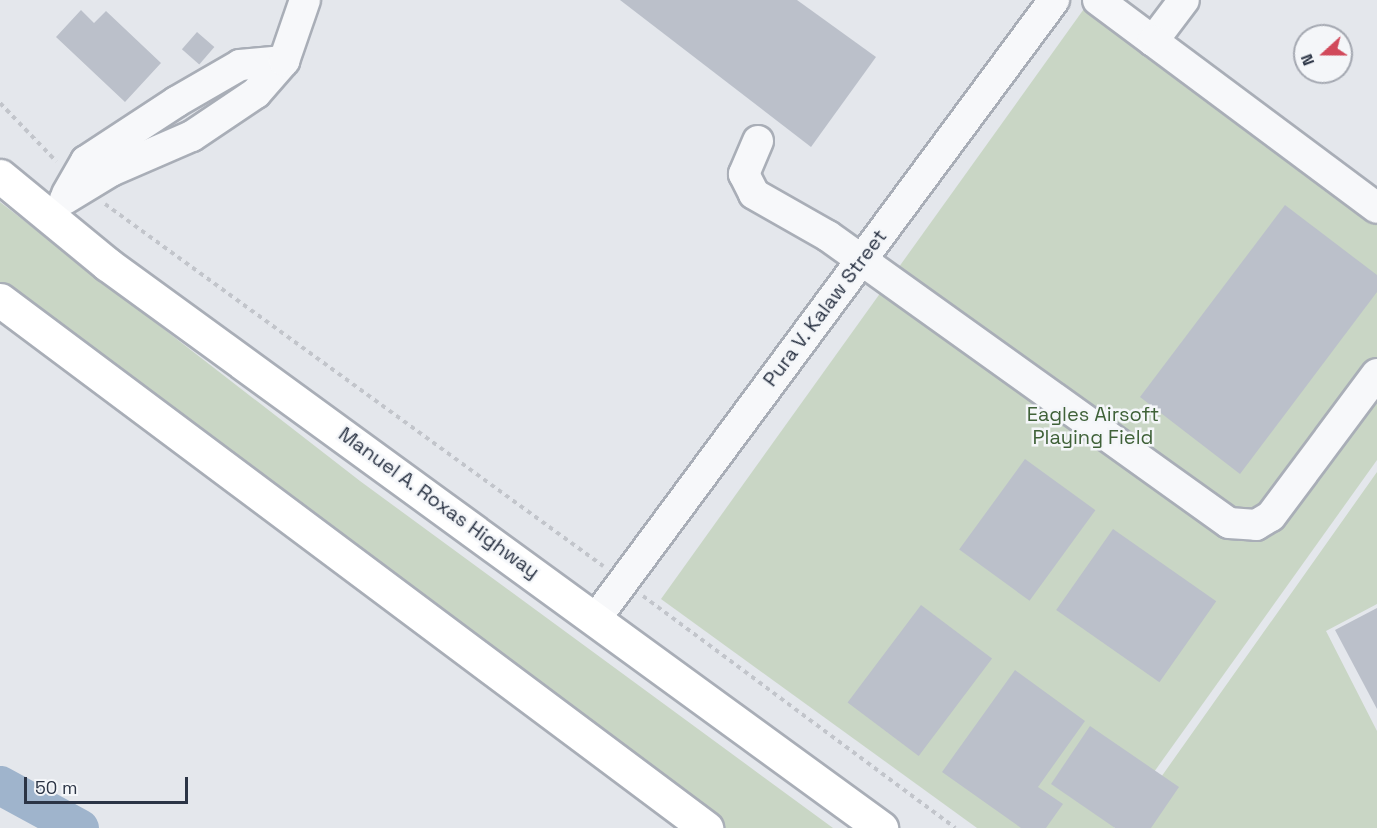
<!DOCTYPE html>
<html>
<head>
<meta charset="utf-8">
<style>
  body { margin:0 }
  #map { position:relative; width:1377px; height:828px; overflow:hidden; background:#e4e7ec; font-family:"Space Grotesk",sans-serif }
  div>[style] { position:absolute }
  .green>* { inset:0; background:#c9d6c5 }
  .river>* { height:39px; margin:-19.5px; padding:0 19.5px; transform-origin:19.5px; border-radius:19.5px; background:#9fb4cc }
  .building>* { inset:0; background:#bbc0ca; transform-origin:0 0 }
  .path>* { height:4px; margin-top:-2px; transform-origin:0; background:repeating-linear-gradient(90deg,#c2c5cb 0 4.5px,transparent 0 9px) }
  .roads { filter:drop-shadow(2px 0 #a9aeb7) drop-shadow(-2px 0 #a9aeb7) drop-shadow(0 2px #a9aeb7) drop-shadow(0 -2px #a9aeb7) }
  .minor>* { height:30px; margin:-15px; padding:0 15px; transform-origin:15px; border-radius:15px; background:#f7f8fa }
  .major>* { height:33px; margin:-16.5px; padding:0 16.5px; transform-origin:16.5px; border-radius:16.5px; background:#fff }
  span { translate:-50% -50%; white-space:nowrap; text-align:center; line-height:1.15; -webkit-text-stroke:5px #f4f6f9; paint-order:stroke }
  .street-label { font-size:20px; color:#2b3445 }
  .park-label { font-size:20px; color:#3f6138 }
  .north { position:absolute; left:1293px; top:24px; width:60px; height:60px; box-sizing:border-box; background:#f4f6f9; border:2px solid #a4a8b1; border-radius:50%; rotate:249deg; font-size:16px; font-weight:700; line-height:24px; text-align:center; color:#2b3445 }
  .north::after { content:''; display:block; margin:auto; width:21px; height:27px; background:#d1495b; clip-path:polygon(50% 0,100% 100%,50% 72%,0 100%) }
  .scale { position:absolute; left:24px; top:777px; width:164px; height:27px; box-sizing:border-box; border:3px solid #2b3445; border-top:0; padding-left:8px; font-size:18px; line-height:21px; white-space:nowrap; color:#2b3445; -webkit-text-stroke:4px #f4f6f9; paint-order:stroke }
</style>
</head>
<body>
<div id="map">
  <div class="green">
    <div style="clip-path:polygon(1086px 6px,1377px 217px,1377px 460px,1114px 828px,977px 828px,661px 599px)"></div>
    <div style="clip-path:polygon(0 202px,360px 481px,833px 828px,722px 828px,542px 694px,0 286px)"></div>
    <div style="clip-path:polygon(1377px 472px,1377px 604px,1326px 631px,1377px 731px,1377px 828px,1125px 828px)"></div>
  </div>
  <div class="river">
    <div style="left:0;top:785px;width:90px;rotate:28.6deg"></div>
  </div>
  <div class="building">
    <div style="clip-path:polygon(620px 0,797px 0,876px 57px,811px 147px)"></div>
    <div style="clip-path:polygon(81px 10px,94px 23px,106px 11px,161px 63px,125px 102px,56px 37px)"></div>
    <div style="left:197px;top:32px;width:23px;height:23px;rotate:41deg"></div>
    <div style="clip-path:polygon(1285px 205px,1377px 275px,1377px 292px,1240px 474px,1140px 397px)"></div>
    <div style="left:1025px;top:459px;width:87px;height:112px;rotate:36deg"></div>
    <div style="left:1113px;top:529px;width:126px;height:99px;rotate:35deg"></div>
    <div style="left:921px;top:605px;width:89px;height:122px;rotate:37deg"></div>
    <div style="clip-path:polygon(1377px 608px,1377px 709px,1335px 630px)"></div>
    <div style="clip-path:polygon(1015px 670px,1085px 721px,1038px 787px,1063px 804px,1046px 828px,1021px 828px,942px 772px)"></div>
    <div style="clip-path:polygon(1090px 726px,1179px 787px,1151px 828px,1115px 828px,1051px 784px)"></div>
  </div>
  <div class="path">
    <div style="left:0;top:103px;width:81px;rotate:46deg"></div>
    <div style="left:105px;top:204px;width:616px;rotate:36.01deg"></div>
    <div style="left:643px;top:596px;width:389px;rotate:36.6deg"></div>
  </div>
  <div class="roads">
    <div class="minor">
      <div style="left:1098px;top:0;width:69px;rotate:36.7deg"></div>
      <div style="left:1153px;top:41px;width:51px;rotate:-52.9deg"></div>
      <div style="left:1153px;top:41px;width:279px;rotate:36.7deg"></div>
      <div style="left:758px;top:141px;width:36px;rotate:113deg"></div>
      <div style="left:744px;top:174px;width:22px;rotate:63deg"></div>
      <div style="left:754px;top:194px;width:85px;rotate:29.6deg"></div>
      <div style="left:828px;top:236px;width:493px;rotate:35.6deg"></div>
      <div style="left:1229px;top:523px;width:27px;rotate:4deg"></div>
      <div style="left:1256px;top:525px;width:17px;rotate:-31deg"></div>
      <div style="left:1271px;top:516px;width:177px;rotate:-53.3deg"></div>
      <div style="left:67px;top:194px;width:38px;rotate:-60deg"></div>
      <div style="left:86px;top:161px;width:108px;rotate:-33.2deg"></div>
      <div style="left:176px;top:102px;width:74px;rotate:-30deg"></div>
      <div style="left:240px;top:65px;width:44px;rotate:-5.2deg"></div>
      <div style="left:65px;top:199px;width:54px;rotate:-31.3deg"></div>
      <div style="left:111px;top:171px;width:88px;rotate:-23.4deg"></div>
      <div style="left:192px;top:136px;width:77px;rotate:-33.9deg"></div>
      <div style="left:256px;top:93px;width:43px;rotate:-48.8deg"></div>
      <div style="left:284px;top:61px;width:65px;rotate:-71deg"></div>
      <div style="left:597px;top:617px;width:768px;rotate:-53.47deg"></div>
    </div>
    <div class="major">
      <div style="left:0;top:176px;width:139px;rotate:39.4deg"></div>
      <div style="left:107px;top:264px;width:958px;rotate:36.08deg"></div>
      <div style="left:0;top:300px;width:882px;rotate:36.79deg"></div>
    </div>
  </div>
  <div class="street-label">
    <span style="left:825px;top:308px;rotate:-53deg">Pura V. Kalaw Street</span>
    <span style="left:439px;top:503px;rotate:36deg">Manuel A. Roxas Highway</span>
  </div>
  <div class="park-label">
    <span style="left:1093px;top:426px">Eagles Airsoft<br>Playing Field</span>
  </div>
  <div class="north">N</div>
  <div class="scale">50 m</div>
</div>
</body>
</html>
